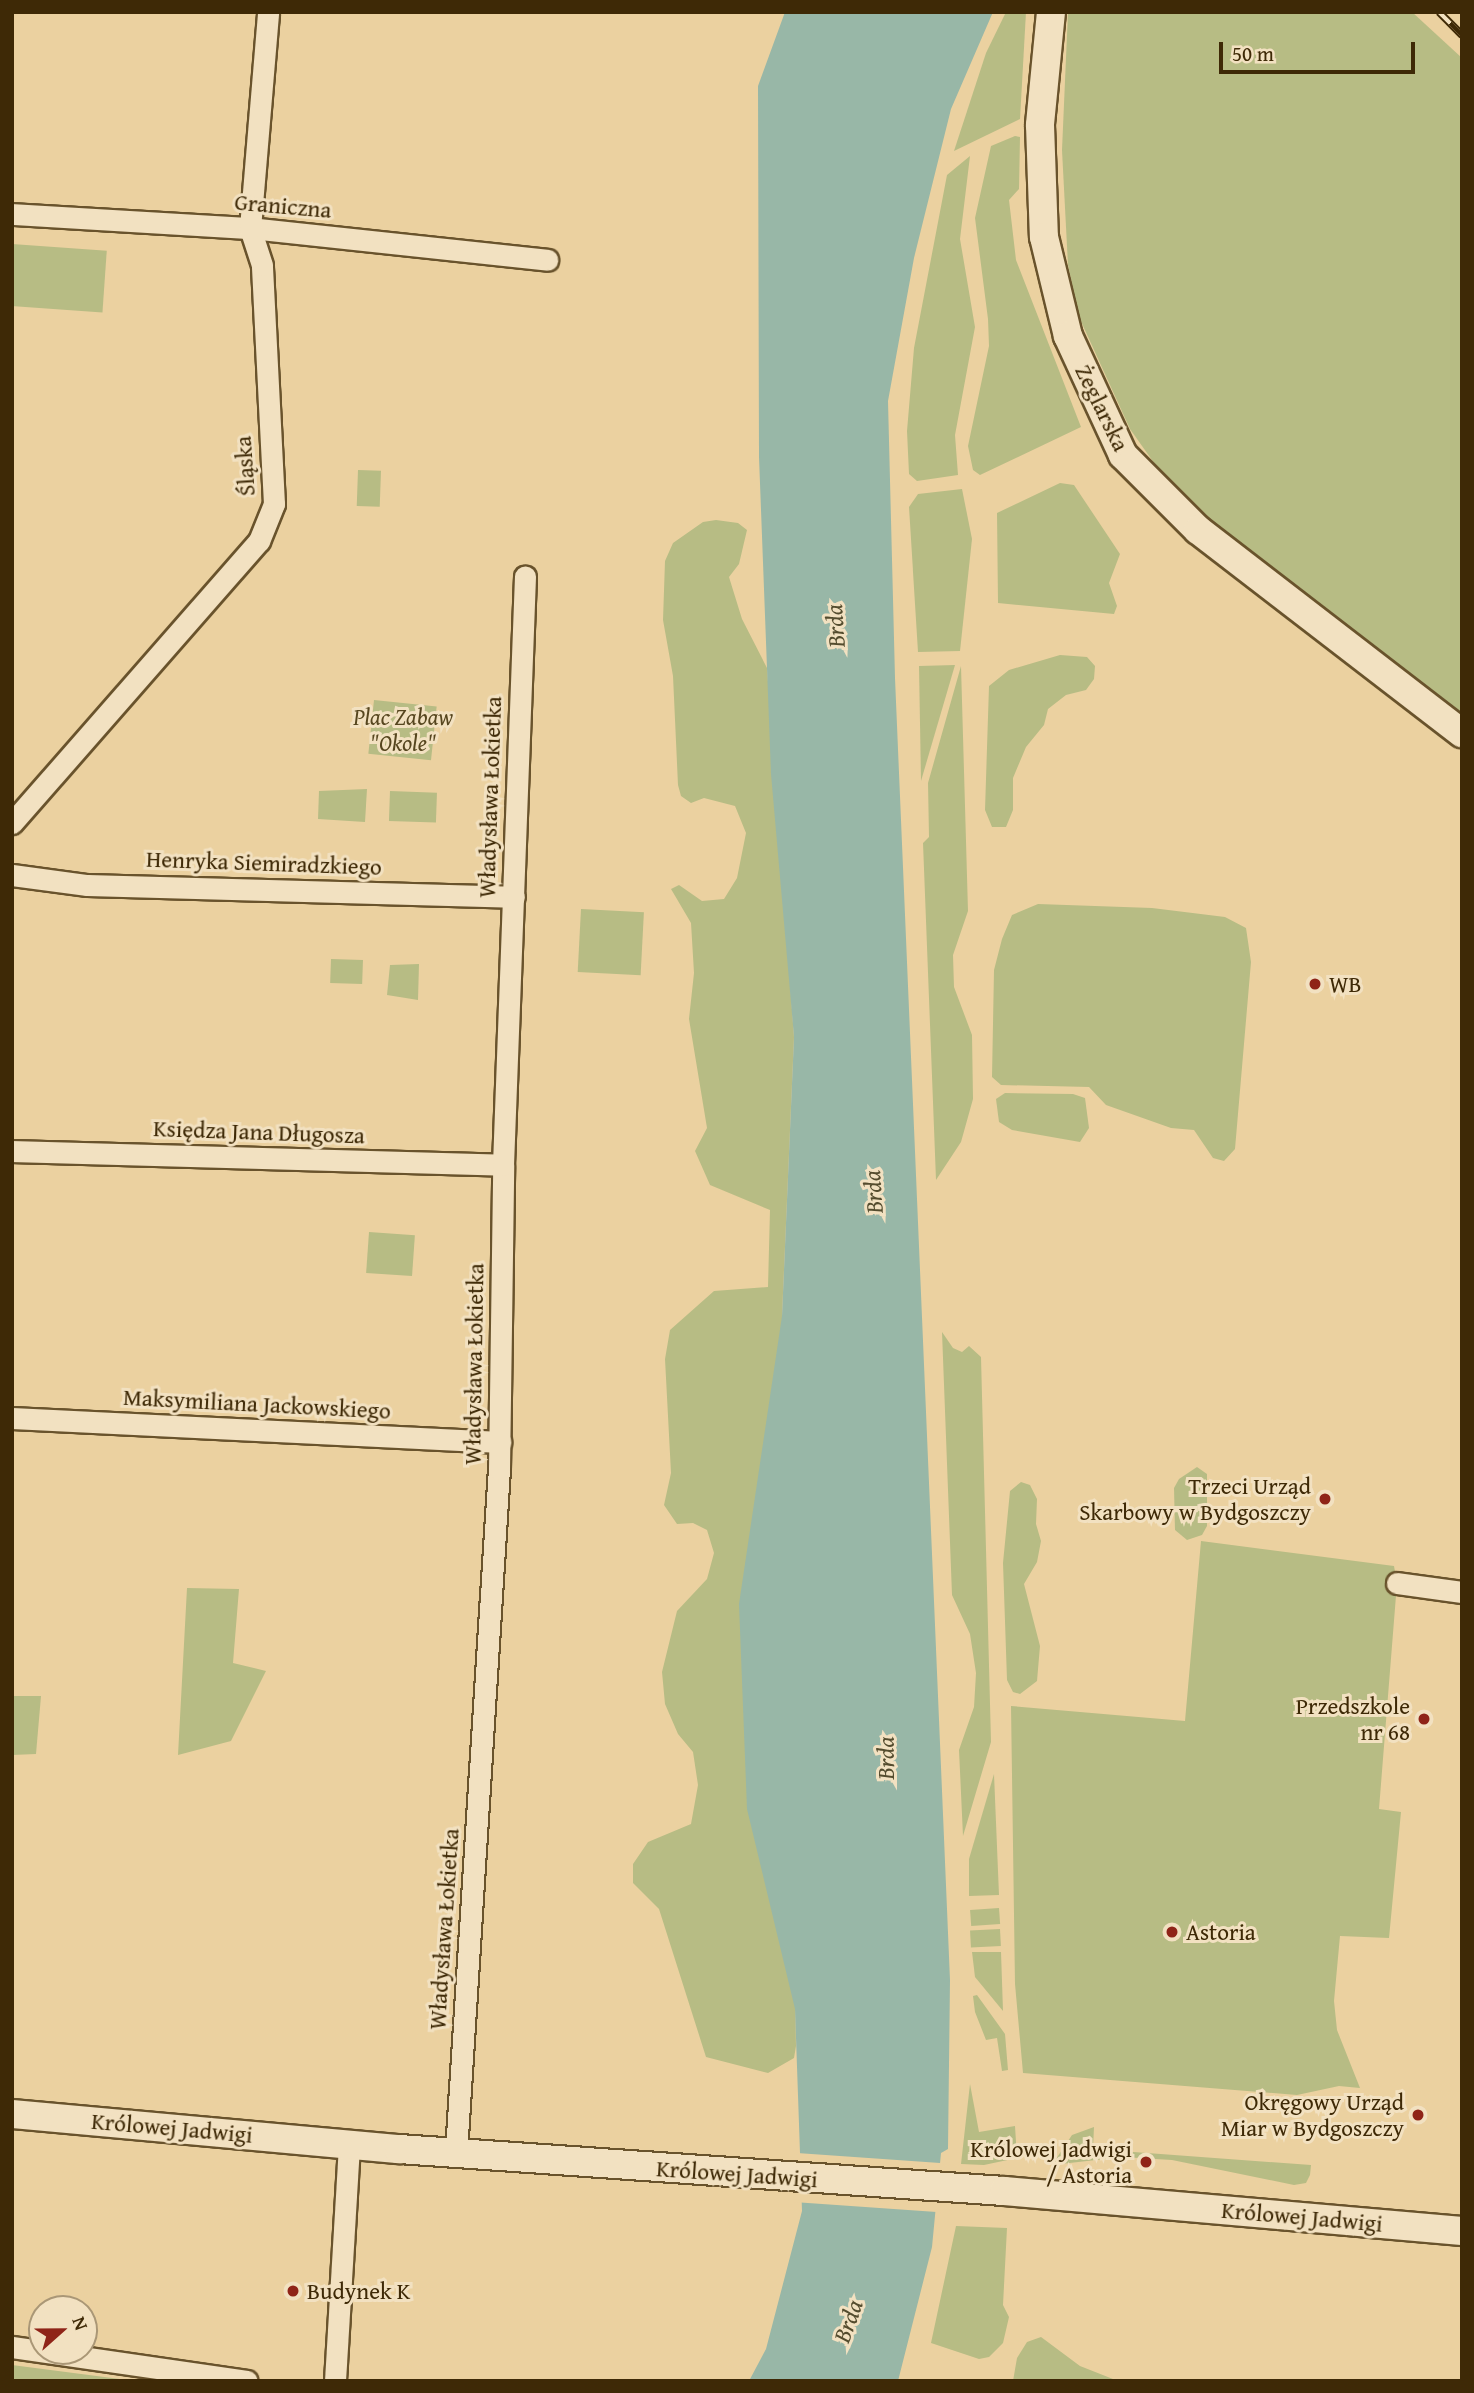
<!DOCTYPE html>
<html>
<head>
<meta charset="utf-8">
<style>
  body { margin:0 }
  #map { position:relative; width:1474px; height:2393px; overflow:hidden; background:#ebd1a0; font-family:"Gentium Book Plus",serif }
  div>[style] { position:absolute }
  .green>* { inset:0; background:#b7bc84; transform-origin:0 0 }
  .water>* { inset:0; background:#98b7a7 }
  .pier>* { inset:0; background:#ebd1a0; transform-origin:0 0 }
  .roads { filter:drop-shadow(2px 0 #69532c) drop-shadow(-2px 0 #69532c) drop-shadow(0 2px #69532c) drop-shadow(0 -2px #69532c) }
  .street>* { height:21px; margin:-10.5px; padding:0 10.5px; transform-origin:10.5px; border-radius:10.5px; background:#f2e1c1 }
  .secondary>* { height:28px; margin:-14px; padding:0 14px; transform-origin:14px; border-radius:14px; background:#f2e1c1 }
  .rail>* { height:8px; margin-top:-4px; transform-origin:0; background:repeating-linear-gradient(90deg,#f2e1c1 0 16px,#3e2906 0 32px); box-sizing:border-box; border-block:2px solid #3e2906 }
  .dots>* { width:19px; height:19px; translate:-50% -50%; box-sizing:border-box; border:4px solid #f2e1c1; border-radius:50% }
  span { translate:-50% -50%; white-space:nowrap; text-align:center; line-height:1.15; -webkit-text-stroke:6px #f2e1c1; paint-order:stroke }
  .street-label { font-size:23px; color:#3e2906 }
  .park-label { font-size:23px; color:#56461f; font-style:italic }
  .poi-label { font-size:23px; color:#3e2906 }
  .left { translate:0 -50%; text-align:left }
  .right { translate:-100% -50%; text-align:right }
  .water-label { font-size:24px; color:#544c2e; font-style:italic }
  .frame { position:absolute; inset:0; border:14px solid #3e2906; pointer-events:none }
  .north { position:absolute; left:28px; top:2295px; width:70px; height:70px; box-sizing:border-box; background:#f2e1c1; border:2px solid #aa9776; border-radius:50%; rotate:69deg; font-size:19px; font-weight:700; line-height:28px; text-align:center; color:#3e2906 }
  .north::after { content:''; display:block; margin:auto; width:24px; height:32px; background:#8f2418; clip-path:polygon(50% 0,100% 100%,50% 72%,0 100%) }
  .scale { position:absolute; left:1219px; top:42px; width:196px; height:32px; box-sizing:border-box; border:4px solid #3e2906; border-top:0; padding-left:9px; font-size:21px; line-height:24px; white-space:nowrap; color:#3e2906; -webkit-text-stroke:5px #f2e1c1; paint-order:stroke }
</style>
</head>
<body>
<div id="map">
  <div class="green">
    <div style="clip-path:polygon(1006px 12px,1026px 12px,1020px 119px,954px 151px,986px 53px)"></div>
    <div style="clip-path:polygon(1068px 12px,1412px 12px,1462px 58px,1462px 716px,1208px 523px,1164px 477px,1130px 429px,1079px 317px,1068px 265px,1062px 150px)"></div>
    <div style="clip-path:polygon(1015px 136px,1020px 137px,1019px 189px,1009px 200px,1016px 260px,1081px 427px,980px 475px,973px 470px,968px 446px,989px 346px,988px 319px,975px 218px,991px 146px)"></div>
    <div style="clip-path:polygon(970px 156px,960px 239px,975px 327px,955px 435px,958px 475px,917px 481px,909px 474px,907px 431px,914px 348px,947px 175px)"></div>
    <div style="left:12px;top:244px;width:95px;height:62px;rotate:4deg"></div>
    <div style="left:358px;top:470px;width:23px;height:36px;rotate:2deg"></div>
    <div style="clip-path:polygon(1060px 483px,1074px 485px,1120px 554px,1109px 583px,1117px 606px,1114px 614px,998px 603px,997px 513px)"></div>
    <div style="clip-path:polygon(962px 489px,972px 539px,960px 651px,918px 652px,909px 507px,918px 494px)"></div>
    <div style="clip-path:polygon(716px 520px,738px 523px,747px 530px,739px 564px,729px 577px,742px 619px,767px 668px,794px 1037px,782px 1316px,796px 2046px,794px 2058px,768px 2073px,706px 2057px,659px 1909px,633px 1883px,633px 1864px,648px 1842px,691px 1824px,698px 1785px,693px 1752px,678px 1734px,665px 1704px,662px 1672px,677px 1611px,707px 1579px,714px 1553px,707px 1530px,693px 1523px,677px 1524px,664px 1505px,671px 1473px,665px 1359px,670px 1330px,714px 1291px,768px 1287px,770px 1210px,710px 1185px,695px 1151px,707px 1128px,689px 1019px,694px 973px,691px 923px,671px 889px,679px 885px,702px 901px,724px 899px,737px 878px,746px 833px,735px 806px,704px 798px,691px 803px,681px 796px,678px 785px,673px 676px,663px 620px,665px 561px,673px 543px,703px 522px)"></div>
    <div style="clip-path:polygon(1060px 655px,1087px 657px,1095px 666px,1094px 679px,1086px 690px,1066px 695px,1048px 709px,1044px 725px,1026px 747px,1013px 778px,1013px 810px,1006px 827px,992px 827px,985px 810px,989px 686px,1009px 670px)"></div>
    <div style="clip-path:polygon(955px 665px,921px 781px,919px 666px)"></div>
    <div style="clip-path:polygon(961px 666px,968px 911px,953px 955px,954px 987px,972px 1035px,973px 1099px,961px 1142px,936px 1180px,923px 843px,929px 837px,928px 783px)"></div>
    <div style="left:374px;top:700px;width:63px;height:54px;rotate:6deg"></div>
    <div style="clip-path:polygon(367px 789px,365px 822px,318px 819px,319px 791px)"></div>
    <div style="left:390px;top:791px;width:47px;height:30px;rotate:2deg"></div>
    <div style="clip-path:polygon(1038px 904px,1152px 908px,1225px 917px,1246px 928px,1251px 962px,1235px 1149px,1224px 1161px,1213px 1158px,1194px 1130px,1171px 1128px,1106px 1105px,1089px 1087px,1001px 1085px,992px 1077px,994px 970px,1002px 939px,1012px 915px)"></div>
    <div style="left:581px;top:909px;width:63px;height:63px;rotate:3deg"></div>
    <div style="left:331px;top:959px;width:32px;height:24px;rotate:2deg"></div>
    <div style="clip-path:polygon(419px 964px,418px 1000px,387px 995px,390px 965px)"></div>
    <div style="clip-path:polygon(1005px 1093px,1073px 1094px,1085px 1098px,1089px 1128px,1080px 1142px,1012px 1130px,999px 1122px,996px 1099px)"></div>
    <div style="left:369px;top:1232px;width:46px;height:41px;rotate:4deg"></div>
    <div style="clip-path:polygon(942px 1332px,953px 1348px,962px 1352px,969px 1346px,981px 1357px,991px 1742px,963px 1836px,959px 1750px,974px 1707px,976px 1673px,970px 1634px,952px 1595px)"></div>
    <div style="clip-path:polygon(1197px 1467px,1207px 1474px,1207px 1526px,1202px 1535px,1187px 1540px,1175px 1530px,1174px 1488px,1179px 1479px)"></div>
    <div style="clip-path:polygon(1021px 1482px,1030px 1485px,1037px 1499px,1036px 1524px,1041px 1541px,1037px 1562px,1024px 1584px,1040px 1646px,1037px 1681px,1020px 1694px,1013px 1692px,1007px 1680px,1003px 1563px,1010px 1491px)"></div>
    <div style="clip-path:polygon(1201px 1541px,1394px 1566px,1397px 1583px,1379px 1809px,1401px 1812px,1389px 1938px,1340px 1936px,1334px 2001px,1337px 2030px,1360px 2088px,1339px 2086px,1297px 2095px,1023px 2073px,1015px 1984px,1011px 1706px,1185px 1721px)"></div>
    <div style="clip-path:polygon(187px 1588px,239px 1589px,233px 1663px,266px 1671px,231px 1741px,178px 1755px)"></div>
    <div style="clip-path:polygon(12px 1696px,41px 1696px,36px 1754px,12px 1755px)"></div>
    <div style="clip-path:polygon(994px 1774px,999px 1895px,969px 1896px,969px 1859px)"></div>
    <div style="left:999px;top:1908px;width:16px;height:29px;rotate:86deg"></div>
    <div style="left:1000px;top:1929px;width:17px;height:30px;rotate:87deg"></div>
    <div style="clip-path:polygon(972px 1952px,1001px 1952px,1003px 2011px,975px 1977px)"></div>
    <div style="clip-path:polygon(977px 1995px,1005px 2034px,1008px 2070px,1002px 2071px,997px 2038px,986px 2040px,975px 2012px,973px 1996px)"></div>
    <div style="clip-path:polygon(970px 2084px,979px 2132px,1015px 2126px,1017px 2158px,984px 2165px,961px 2164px)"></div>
    <div style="clip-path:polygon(1094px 2127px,1093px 2149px,1311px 2165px,1310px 2175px,1306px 2183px,1294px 2185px,1172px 2160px,1122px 2157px,1052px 2165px,1072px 2135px)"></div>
    <div style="clip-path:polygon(956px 2226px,1007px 2228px,1003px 2305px,1009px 2317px,1003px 2343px,989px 2357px,979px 2359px,931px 2343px)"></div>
    <div style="clip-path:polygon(1041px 2337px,1080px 2366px,1118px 2381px,1013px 2381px,1017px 2358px,1027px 2342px)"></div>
    <div style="clip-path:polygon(12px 2365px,135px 2381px,12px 2381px)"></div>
  </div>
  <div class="water">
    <div style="clip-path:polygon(785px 12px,993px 12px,951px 109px,914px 258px,888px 401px,895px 678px,950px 1980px,948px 2149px,941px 2153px,932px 2247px,898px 2381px,749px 2381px,766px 2349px,802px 2211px,795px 2009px,747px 1809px,739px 1604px,782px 1316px,794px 1037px,771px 774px,759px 457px,758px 86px)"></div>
  </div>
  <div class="pier">
    <div style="left:797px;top:2153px;width:147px;height:49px;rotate:4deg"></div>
  </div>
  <div class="roads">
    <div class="street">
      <div style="left:12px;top:214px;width:238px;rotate:3.4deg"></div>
      <div style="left:250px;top:228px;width:299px;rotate:6.1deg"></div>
      <div style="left:12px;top:823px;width:375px;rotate:-48.8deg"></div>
      <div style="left:259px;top:541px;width:40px;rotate:-68deg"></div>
      <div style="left:274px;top:504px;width:239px;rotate:-92.9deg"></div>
      <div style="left:262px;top:265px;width:39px;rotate:-108deg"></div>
      <div style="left:250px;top:228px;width:217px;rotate:-85.2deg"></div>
      <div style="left:12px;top:875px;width:76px;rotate:7.6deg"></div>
      <div style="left:87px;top:885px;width:427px;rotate:1.6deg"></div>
      <div style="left:12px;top:1151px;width:491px;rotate:1.6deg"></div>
      <div style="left:12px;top:1418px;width:489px;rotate:2.8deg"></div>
      <div style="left:1397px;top:1583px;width:66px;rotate:7.9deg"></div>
      <div style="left:456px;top:2152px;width:684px;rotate:-86.4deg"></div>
      <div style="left:499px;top:1469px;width:304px;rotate:-89.2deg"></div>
      <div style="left:503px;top:1165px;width:589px;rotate:-87.86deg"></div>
      <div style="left:12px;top:2347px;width:237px;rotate:8.2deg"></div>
      <div style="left:335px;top:2381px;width:237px;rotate:-86.6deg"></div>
    </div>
    <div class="secondary">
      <div style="left:1051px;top:12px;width:114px;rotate:95.6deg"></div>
      <div style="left:1040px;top:125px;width:112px;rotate:88deg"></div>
      <div style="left:1044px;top:237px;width:102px;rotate:76.4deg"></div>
      <div style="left:1068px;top:336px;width:131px;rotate:65.2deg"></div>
      <div style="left:1123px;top:455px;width:106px;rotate:45deg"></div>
      <div style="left:1198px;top:530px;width:333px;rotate:37.6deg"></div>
      <div style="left:12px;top:2114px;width:389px;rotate:5.2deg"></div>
      <div style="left:399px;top:2149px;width:606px;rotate:3.97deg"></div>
      <div style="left:1004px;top:2191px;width:460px;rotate:5deg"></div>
    </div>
  </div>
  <div class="rail">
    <div style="left:1439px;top:12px;width:33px;rotate:45deg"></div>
  </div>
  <div class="dots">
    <div style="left:1315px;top:984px;background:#8f2418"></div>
    <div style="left:1325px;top:1499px;background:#8f2418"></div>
    <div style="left:1424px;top:1719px;background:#8f2418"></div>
    <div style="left:1172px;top:1932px;background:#8f2418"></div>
    <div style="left:1418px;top:2115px;background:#8f2418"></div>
    <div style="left:1146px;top:2162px;background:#8f2418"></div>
    <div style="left:293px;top:2291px;background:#8f2418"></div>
  </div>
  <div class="street-label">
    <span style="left:283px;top:206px;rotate:5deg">Graniczna</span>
    <span style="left:1102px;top:408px;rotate:64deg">Żeglarska</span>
    <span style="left:245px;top:466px;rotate:-94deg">Śląska</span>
    <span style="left:490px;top:797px;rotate:-88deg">Władysława Łokietka</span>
    <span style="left:264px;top:863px;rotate:2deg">Henryka Siemiradzkiego</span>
    <span style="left:259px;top:1132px;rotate:2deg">Księdza Jana Długosza</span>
    <span style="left:474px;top:1364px;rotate:-89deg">Władysława Łokietka</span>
    <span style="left:257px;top:1404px;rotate:3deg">Maksymiliana Jackowskiego</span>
    <span style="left:444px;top:1929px;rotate:-86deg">Władysława Łokietka</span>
    <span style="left:172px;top:2128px;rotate:5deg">Królowej Jadwigi</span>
    <span style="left:737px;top:2174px;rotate:4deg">Królowej Jadwigi</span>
    <span style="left:1302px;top:2217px;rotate:5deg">Królowej Jadwigi</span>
  </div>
  <div class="park-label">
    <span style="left:403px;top:730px">Plac Zabaw<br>"Okole"</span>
  </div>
  <div class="poi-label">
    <span class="left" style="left:1329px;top:984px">WB</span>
    <span class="right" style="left:1311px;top:1499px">Trzeci Urząd<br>Skarbowy w Bydgoszczy</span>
    <span class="right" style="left:1410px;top:1719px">Przedszkole<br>nr 68</span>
    <span class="left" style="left:1186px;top:1932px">Astoria</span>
    <span class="right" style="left:1404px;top:2115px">Okręgowy Urząd<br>Miar w Bydgoszczy</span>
    <span class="right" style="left:1132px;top:2162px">Królowej Jadwigi<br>/ Astoria</span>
    <span class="left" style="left:307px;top:2291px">Budynek K</span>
  </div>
  <div class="water-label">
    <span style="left:835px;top:626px;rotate:-94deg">Brda</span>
    <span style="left:873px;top:1192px;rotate:-94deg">Brda</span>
    <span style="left:886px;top:1758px;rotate:-90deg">Brda</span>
    <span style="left:848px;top:2321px;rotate:-70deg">Brda</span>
  </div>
  <div class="frame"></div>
  <div class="north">N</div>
  <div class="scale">50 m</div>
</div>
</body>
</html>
